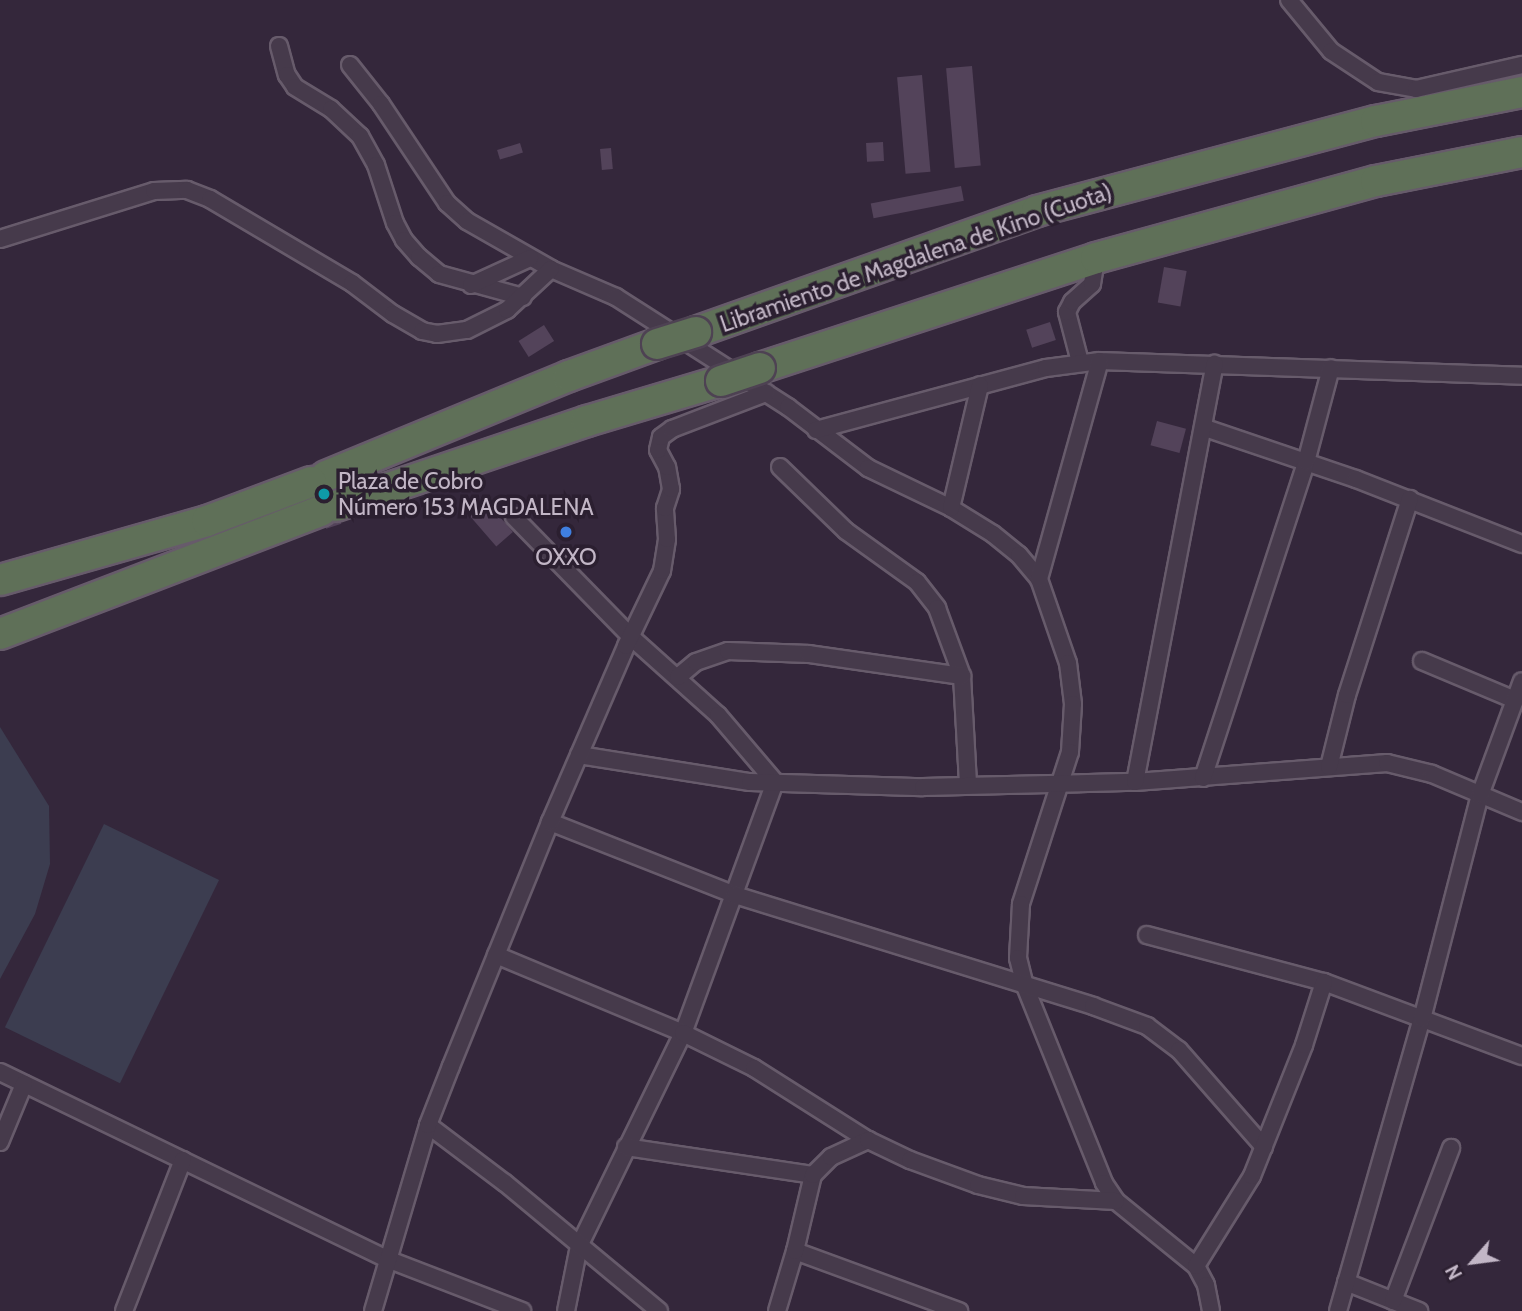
<!DOCTYPE html>
<html>
<head>
<meta charset="utf-8">
<style>
  body { margin:0 }
  #map { position:relative; width:1522px; height:1311px; overflow:hidden; background:#34273b; font-family:Cabin,sans-serif }
  div>[style] { position:absolute }
  .green>* { inset:0; background:#3c3d50; transform-origin:0 0 }
  .building>* { inset:0; background:#53435a; transform-origin:0 0 }
  .roads { filter:drop-shadow(2px 0 #675b6b) drop-shadow(-2px 0 #675b6b) drop-shadow(0 2px #675b6b) drop-shadow(0 -2px #675b6b) }
  .minor>* { height:16px; margin:-8px; padding:0 8px; transform-origin:8px; border-radius:8px; background:#463a4b }
  .motorway>* { height:30px; margin:-15px; padding:0 15px; transform-origin:15px; border-radius:15px; background:#5f7058 }
  .bridges { filter:drop-shadow(2px 0 #4e4253) drop-shadow(-2px 0 #4e4253) drop-shadow(0 2px #4e4253) drop-shadow(0 -2px #4e4253) }
  .motorway-bridge>* { height:30px; margin:-15px; padding:0 15px; transform-origin:15px; border-radius:15px; background:#5f7058 }
  .dots>* { width:19px; height:19px; translate:-50% -50%; box-sizing:border-box; border:4px solid #2b1f30; border-radius:50% }
  span { translate:-50% -50%; white-space:nowrap; text-align:center; line-height:1.15; -webkit-text-stroke:7px #2b1f30; paint-order:stroke }
  .street-label { font-size:23px; color:#c2b6c6 }
  .poi-label { font-size:23px; color:#c2b6c6 }
  .left { translate:0 -50%; text-align:left }
  .north { position:absolute; left:1438px; top:1227px; width:70px; height:70px; -webkit-text-stroke:5px #2b1f30; paint-order:stroke; rotate:242deg; font-size:19px; font-weight:700; line-height:28px; text-align:center; color:#c2b6c6 }
  .north::after { content:''; display:block; margin:auto; width:24px; height:32px; background:#c2b6c6; clip-path:polygon(50% 0,100% 100%,50% 72%,0 100%) }
</style>
</head>
<body>
<div id="map">
  <div class="green">
    <div style="clip-path:polygon(0 727px,49px 806px,50px 864px,35px 914px,0 979px)"></div>
    <div style="left:104px;top:824px;width:128px;height:226px;rotate:26deg"></div>
  </div>
  <div class="building">
    <div style="left:972px;top:66px;width:100px;height:26px;rotate:85deg"></div>
    <div style="left:922px;top:75px;width:97px;height:25px;rotate:85deg"></div>
    <div style="left:883px;top:142px;width:19px;height:17px;rotate:87deg"></div>
    <div style="left:520px;top:143px;width:10px;height:24px;rotate:73deg"></div>
    <div style="left:611px;top:148px;width:21px;height:11px;rotate:85deg"></div>
    <div style="left:961px;top:186px;width:15px;height:92px;rotate:79deg"></div>
    <div style="left:1164px;top:267px;width:23px;height:36px;rotate:10deg"></div>
    <div style="left:1050px;top:322px;width:19px;height:25px;rotate:72deg"></div>
    <div style="left:544px;top:325px;width:19px;height:30px;rotate:58deg"></div>
    <div style="left:1157px;top:421px;width:30px;height:25px;rotate:15deg"></div>
    <div style="left:321px;top:461px;width:66px;height:16px;rotate:72deg"></div>
    <div style="left:486px;top:501px;width:41px;height:22px;rotate:49deg"></div>
  </div>
  <div class="roads">
    <div class="minor">
      <div style="left:1289px;top:0;width:66px;rotate:50.5deg"></div>
      <div style="left:1331px;top:51px;width:56px;rotate:33.4deg"></div>
      <div style="left:1378px;top:82px;width:39px;rotate:10deg"></div>
      <div style="left:1416px;top:89px;width:109px;rotate:-12.8deg"></div>
      <div style="left:279px;top:46px;width:30px;rotate:75deg"></div>
      <div style="left:287px;top:75px;width:14px;rotate:56deg"></div>
      <div style="left:295px;top:87px;width:42px;rotate:31.4deg"></div>
      <div style="left:331px;top:109px;width:40px;rotate:43deg"></div>
      <div style="left:360px;top:136px;width:33px;rotate:61deg"></div>
      <div style="left:376px;top:165px;width:61px;rotate:71.9deg"></div>
      <div style="left:395px;top:223px;width:19px;rotate:62deg"></div>
      <div style="left:404px;top:240px;width:23px;rotate:49deg"></div>
      <div style="left:419px;top:257px;width:26px;rotate:40deg"></div>
      <div style="left:439px;top:274px;width:87px;rotate:15.3deg"></div>
      <div style="left:350px;top:65px;width:50px;rotate:51.5deg"></div>
      <div style="left:381px;top:104px;width:119px;rotate:56.3deg"></div>
      <div style="left:447px;top:203px;width:27px;rotate:42deg"></div>
      <div style="left:467px;top:221px;width:97px;rotate:29.7deg"></div>
      <div style="left:551px;top:269px;width:71px;rotate:23.3deg"></div>
      <div style="left:616px;top:297px;width:204px;rotate:32.6deg"></div>
      <div style="left:788px;top:407px;width:101px;rotate:37.3deg"></div>
      <div style="left:868px;top:468px;width:92px;rotate:25.7deg"></div>
      <div style="left:951px;top:508px;width:49px;rotate:31.8deg"></div>
      <div style="left:993px;top:534px;width:33px;rotate:39deg"></div>
      <div style="left:1019px;top:555px;width:31px;rotate:50deg"></div>
      <div style="left:1039px;top:579px;width:89px;rotate:71deg"></div>
      <div style="left:1068px;top:663px;width:41px;rotate:83deg"></div>
      <div style="left:1073px;top:704px;width:48px;rotate:93.6deg"></div>
      <div style="left:1070px;top:752px;width:160px;rotate:107.9deg"></div>
      <div style="left:1021px;top:904px;width:54px;rotate:93.2deg"></div>
      <div style="left:1018px;top:958px;width:29px;rotate:76deg"></div>
      <div style="left:1025px;top:986px;width:212px;rotate:68.1deg"></div>
      <div style="left:1104px;top:1183px;width:22px;rotate:56deg"></div>
      <div style="left:1116px;top:1201px;width:103px;rotate:39.1deg"></div>
      <div style="left:1196px;top:1266px;width:21px;rotate:62deg"></div>
      <div style="left:1206px;top:1285px;width:26px;rotate:79deg"></div>
      <div style="left:0;top:239px;width:161px;rotate:-17.3deg"></div>
      <div style="left:154px;top:191px;width:33px;rotate:-2deg"></div>
      <div style="left:187px;top:190px;width:25px;rotate:21deg"></div>
      <div style="left:210px;top:199px;width:165px;rotate:30.6deg"></div>
      <div style="left:352px;top:283px;width:51px;rotate:37.1deg"></div>
      <div style="left:393px;top:314px;width:34px;rotate:30deg"></div>
      <div style="left:422px;top:331px;width:15px;rotate:11deg"></div>
      <div style="left:437px;top:334px;width:30px;rotate:-8deg"></div>
      <div style="left:467px;top:330px;width:45px;rotate:-26.6deg"></div>
      <div style="left:507px;top:310px;width:60px;rotate:-43deg"></div>
      <div style="left:471px;top:285px;width:65px;rotate:-24.6deg"></div>
      <div style="left:1080px;top:362px;width:52px;rotate:-104.6deg"></div>
      <div style="left:1067px;top:312px;width:11px;rotate:-63deg"></div>
      <div style="left:1072px;top:302px;width:27px;rotate:-42deg"></div>
      <div style="left:1092px;top:284px;width:26px;rotate:-81deg"></div>
      <div style="left:1205px;top:428px;width:159px;rotate:18.7deg"></div>
      <div style="left:1356px;top:479px;width:178px;rotate:21.4deg"></div>
      <div style="left:816px;top:430px;width:238px;rotate:-15.1deg"></div>
      <div style="left:1046px;top:368px;width:54px;rotate:-7.4deg"></div>
      <div style="left:1100px;top:361px;width:422px;rotate:2deg"></div>
      <div style="left:780px;top:467px;width:92px;rotate:44.1deg"></div>
      <div style="left:846px;top:531px;width:87px;rotate:35.7deg"></div>
      <div style="left:917px;top:582px;width:33px;rotate:52deg"></div>
      <div style="left:937px;top:608px;width:72px;rotate:69.8deg"></div>
      <div style="left:962px;top:676px;width:109px;rotate:86.8deg"></div>
      <div style="left:951px;top:508px;width:126px;rotate:-76.7deg"></div>
      <div style="left:514px;top:517px;width:168px;rotate:45.7deg"></div>
      <div style="left:631px;top:637px;width:117px;rotate:41.9deg"></div>
      <div style="left:718px;top:715px;width:88px;rotate:49.6deg"></div>
      <div style="left:775px;top:782px;width:267px;rotate:110.1deg"></div>
      <div style="left:683px;top:1033px;width:237px;rotate:116deg"></div>
      <div style="left:579px;top:1246px;width:66px;rotate:101.3deg"></div>
      <div style="left:1039px;top:579px;width:226px;rotate:-74.4deg"></div>
      <div style="left:1422px;top:661px;width:101px;rotate:22.8deg"></div>
      <div style="left:678px;top:677px;width:23px;rotate:-40deg"></div>
      <div style="left:696px;top:662px;width:34px;rotate:-19deg"></div>
      <div style="left:728px;top:651px;width:81px;rotate:2.1deg"></div>
      <div style="left:809px;top:654px;width:155px;rotate:8.2deg"></div>
      <div style="left:579px;top:755px;width:173px;rotate:9deg"></div>
      <div style="left:750px;top:782px;width:173px;rotate:1.7deg"></div>
      <div style="left:923px;top:787px;width:212px;rotate:-1.4deg"></div>
      <div style="left:1135px;top:782px;width:253px;rotate:-4.3deg"></div>
      <div style="left:1387px;top:763px;width:46px;rotate:13.7deg"></div>
      <div style="left:1432px;top:774px;width:98px;rotate:22.9deg"></div>
      <div style="left:1329px;top:767px;width:74px;rotate:-76deg"></div>
      <div style="left:1347px;top:695px;width:206px;rotate:-72.2deg"></div>
      <div style="left:1203px;top:778px;width:332px;rotate:-71.9deg"></div>
      <div style="left:1306px;top:462px;width:97px;rotate:-75.1deg"></div>
      <div style="left:1135px;top:782px;width:426px;rotate:-79.2deg"></div>
      <div style="left:550px;top:822px;width:199px;rotate:21.5deg"></div>
      <div style="left:735px;top:895px;width:375px;rotate:17.2deg"></div>
      <div style="left:1093px;top:1006px;width:58px;rotate:20.3deg"></div>
      <div style="left:1147px;top:1026px;width:40px;rotate:37deg"></div>
      <div style="left:1179px;top:1050px;width:129px;rotate:48.8deg"></div>
      <div style="left:1147px;top:935px;width:183px;rotate:14.9deg"></div>
      <div style="left:1324px;top:982px;width:211px;rotate:20.5deg"></div>
      <div style="left:496px;top:955px;width:203px;rotate:22.6deg"></div>
      <div style="left:683px;top:1033px;width:79px;rotate:26.2deg"></div>
      <div style="left:754px;top:1068px;width:135px;rotate:32.3deg"></div>
      <div style="left:0;top:1072px;width:430px;rotate:25.8deg"></div>
      <div style="left:387px;top:1259px;width:145px;rotate:21.1deg"></div>
      <div style="left:428px;top:1125px;width:96px;rotate:37deg"></div>
      <div style="left:505px;top:1183px;width:200px;rotate:39.7deg"></div>
      <div style="left:0;top:1142px;width:63px;rotate:-67.5deg"></div>
      <div style="left:626px;top:1147px;width:189px;rotate:8.5deg"></div>
      <div style="left:795px;top:1251px;width:175px;rotate:20.1deg"></div>
      <div style="left:1196px;top:1266px;width:106px;rotate:-58.1deg"></div>
      <div style="left:1252px;top:1176px;width:141px;rotate:-68.3deg"></div>
      <div style="left:1304px;top:1045px;width:66px;rotate:-72.4deg"></div>
      <div style="left:1346px;top:1282px;width:79px;rotate:21.7deg"></div>
      <div style="left:1393px;top:1301px;width:164px;rotate:-69.2deg"></div>
      <div style="left:124px;top:1311px;width:162px;rotate:-68.7deg"></div>
      <div style="left:373px;top:1311px;width:194px;rotate:-73.5deg"></div>
      <div style="left:428px;top:1125px;width:63px;rotate:-68.7deg"></div>
      <div style="left:451px;top:1066px;width:263px;rotate:-67.9deg"></div>
      <div style="left:550px;top:822px;width:192px;rotate:-66.6deg"></div>
      <div style="left:626px;top:646px;width:83px;rotate:-64.4deg"></div>
      <div style="left:662px;top:571px;width:32px;rotate:-81deg"></div>
      <div style="left:667px;top:539px;width:31px;rotate:-94deg"></div>
      <div style="left:665px;top:508px;width:20px;rotate:-72deg"></div>
      <div style="left:671px;top:489px;width:22px;rotate:-100deg"></div>
      <div style="left:667px;top:467px;width:19px;rotate:-118deg"></div>
      <div style="left:658px;top:450px;width:13px;rotate:-77deg"></div>
      <div style="left:661px;top:437px;width:14px;rotate:-36deg"></div>
      <div style="left:672px;top:429px;width:101px;rotate:-21deg"></div>
      <div style="left:777px;top:1311px;width:63px;rotate:-73.3deg"></div>
      <div style="left:795px;top:1251px;width:78px;rotate:-76.7deg"></div>
      <div style="left:813px;top:1175px;width:25px;rotate:-45deg"></div>
      <div style="left:831px;top:1157px;width:41px;rotate:-24.7deg"></div>
      <div style="left:868px;top:1140px;width:47px;rotate:25.5deg"></div>
      <div style="left:910px;top:1160px;width:72px;rotate:20.2deg"></div>
      <div style="left:978px;top:1185px;width:46px;rotate:13.7deg"></div>
      <div style="left:1023px;top:1196px;width:93px;rotate:3.1deg"></div>
      <div style="left:1338px;top:1311px;width:304px;rotate:-74deg"></div>
      <div style="left:1422px;top:1019px;width:231px;rotate:-75.5deg"></div>
      <div style="left:1480px;top:795px;width:121px;rotate:-69.8deg"></div>
    </div>
    <div class="motorway">
      <div style="left:696px;top:332px;width:362px;rotate:-19.5deg"></div>
      <div style="left:1037px;top:211px;width:351px;rotate:-14.9deg"></div>
      <div style="left:1376px;top:121px;width:149px;rotate:-11.2deg"></div>
      <div style="left:760px;top:368px;width:354px;rotate:-18.1deg"></div>
      <div style="left:1096px;top:258px;width:290px;rotate:-15.4deg"></div>
      <div style="left:1376px;top:181px;width:149px;rotate:-11.2deg"></div>
      <div style="left:326px;top:476px;width:263px;rotate:-22.4deg"></div>
      <div style="left:569px;top:376px;width:94px;rotate:-20deg"></div>
      <div style="left:336px;top:506px;width:265px;rotate:-18.7deg"></div>
      <div style="left:587px;top:421px;width:140px;rotate:-16.6deg"></div>
      <div style="left:0;top:580px;width:215px;rotate:-15.9deg"></div>
      <div style="left:207px;top:521px;width:111px;rotate:-20.6deg"></div>
      <div style="left:0;top:634px;width:344px;rotate:-21deg"></div>
    </div>
  </div>
  <div class="bridges">
    <div class="motorway-bridge">
      <div style="left:657px;top:344px;width:41px;rotate:-17.1deg"></div>
      <div style="left:721px;top:381px;width:41px;rotate:-18.4deg"></div>
    </div>
  </div>
  <div class="dots">
    <div style="left:324px;top:494px;background:#0f9aa8"></div>
    <div style="left:566px;top:532px;background:#3f7fe0"></div>
  </div>
  <div class="street-label">
    <span style="left:916px;top:258px;rotate:-19deg">Libramiento de Magdalena de Kino (Cuota)</span>
  </div>
  <div class="poi-label">
    <span class="left" style="left:338px;top:494px">Plaza de Cobro<br>Número 153 MAGDALENA</span>
    <span style="left:566px;top:557px">OXXO</span>
  </div>
  <div class="north">N</div>
</div>
</body>
</html>
